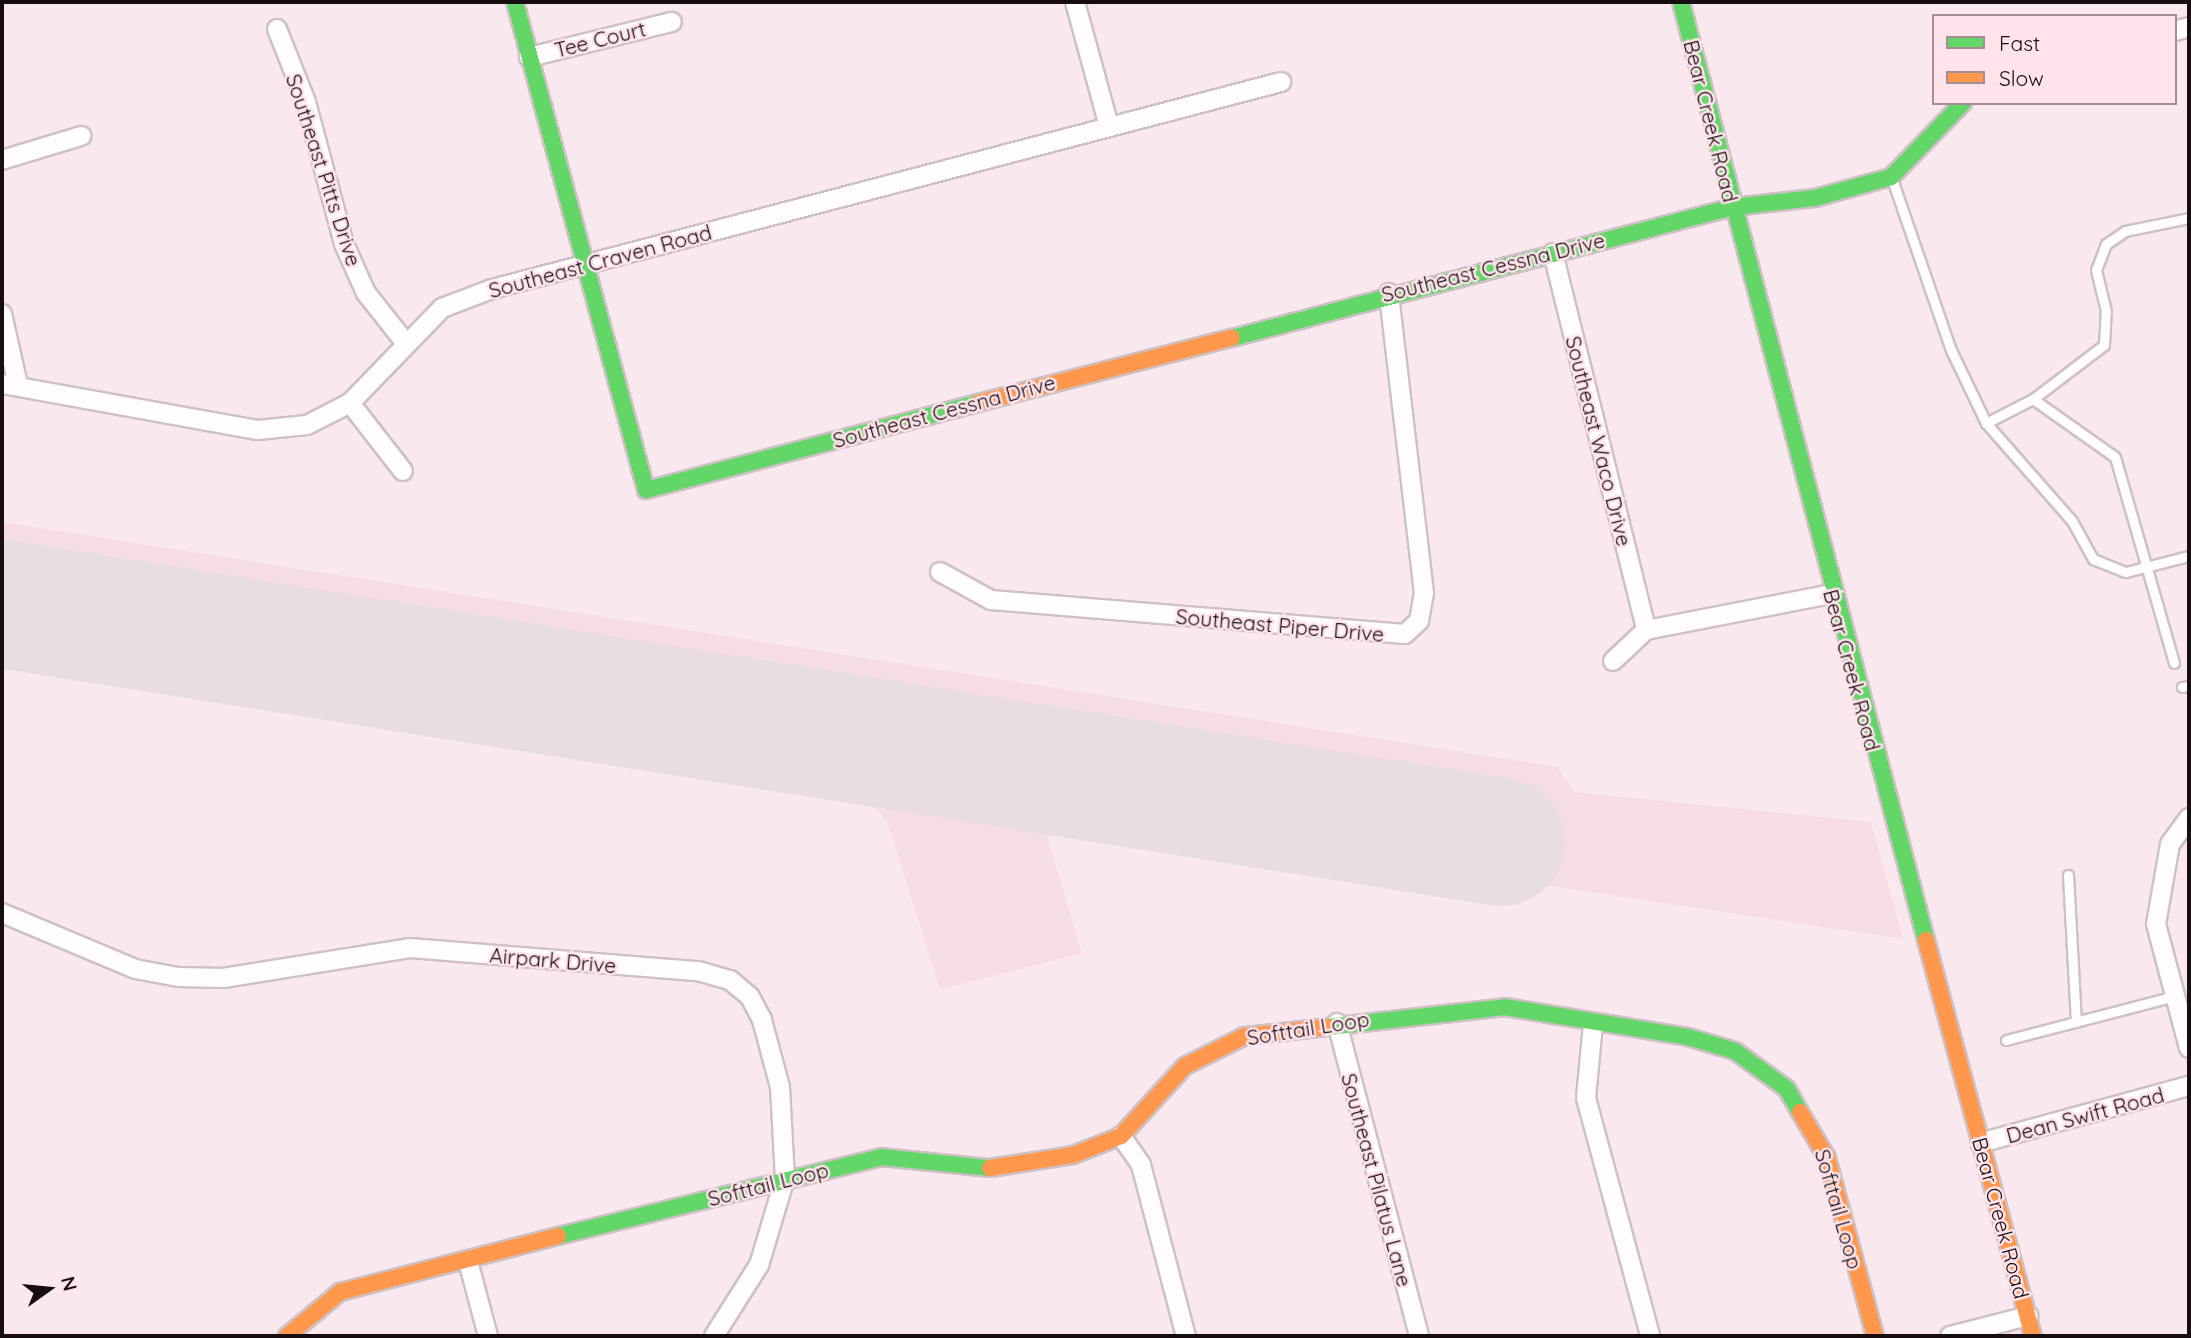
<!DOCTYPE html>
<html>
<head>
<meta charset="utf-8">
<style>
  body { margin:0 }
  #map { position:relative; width:2191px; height:1338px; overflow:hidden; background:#f9e9ee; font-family:Quicksand,sans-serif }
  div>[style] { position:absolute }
  .built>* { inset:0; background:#f6dce3 }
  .runway>* { height:128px; margin:-64px; padding:0 64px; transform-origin:64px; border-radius:64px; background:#e8dee1 }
  .roads { filter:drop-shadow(2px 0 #cec1c5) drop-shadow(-2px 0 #cec1c5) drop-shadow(0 2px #cec1c5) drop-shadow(0 -2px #cec1c5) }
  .lane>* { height:9px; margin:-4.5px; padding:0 4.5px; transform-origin:4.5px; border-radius:4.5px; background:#fefcfc }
  .street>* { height:18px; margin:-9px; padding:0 9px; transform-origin:9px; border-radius:9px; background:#fefcfc }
  .fast>* { height:16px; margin:-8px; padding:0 8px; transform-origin:8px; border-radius:8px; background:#63d668 }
  .slow>* { height:16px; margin:-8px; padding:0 8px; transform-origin:8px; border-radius:8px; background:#ff974d }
  span { translate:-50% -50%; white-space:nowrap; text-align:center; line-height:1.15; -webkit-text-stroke:5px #ffe3eb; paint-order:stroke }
  .street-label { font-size:21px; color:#170e11 }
  .frame { position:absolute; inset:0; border:4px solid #170e11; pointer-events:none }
  .legend { position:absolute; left:1932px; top:14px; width:245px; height:91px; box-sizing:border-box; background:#ffe3eb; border:2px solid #a28e94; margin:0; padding:9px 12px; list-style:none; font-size:21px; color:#170e11 }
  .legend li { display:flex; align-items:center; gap:14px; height:35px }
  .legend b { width:35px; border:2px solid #a28e94 }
  .north { position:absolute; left:14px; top:1254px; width:70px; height:70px; -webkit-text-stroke:5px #ffe3eb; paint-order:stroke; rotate:75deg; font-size:19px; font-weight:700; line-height:28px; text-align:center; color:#170e11 }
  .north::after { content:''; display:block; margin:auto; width:24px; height:32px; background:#170e11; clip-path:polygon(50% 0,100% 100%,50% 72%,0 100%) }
</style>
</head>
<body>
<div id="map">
  <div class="built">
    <div style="clip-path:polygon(2px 522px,1557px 767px,1574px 792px,1871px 822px,1903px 939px,1039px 809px,1082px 953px,940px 989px,887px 821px,854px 786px,2px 648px)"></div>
  </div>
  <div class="runway">
    <div style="left:2px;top:604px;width:1518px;rotate:9.02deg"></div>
  </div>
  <div class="roads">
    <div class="lane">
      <div style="left:1892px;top:179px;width:181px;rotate:71deg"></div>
      <div style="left:1951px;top:350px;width:81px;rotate:64.4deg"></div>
      <div style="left:1986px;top:423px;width:130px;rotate:48.7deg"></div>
      <div style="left:2072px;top:521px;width:43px;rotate:61.1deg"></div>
      <div style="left:2093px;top:559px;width:35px;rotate:22deg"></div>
      <div style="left:2126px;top:572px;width:65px;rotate:-14.3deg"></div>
      <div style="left:2033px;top:399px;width:100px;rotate:35.3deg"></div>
      <div style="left:2115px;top:457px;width:214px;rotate:74deg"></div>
      <div style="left:1986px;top:423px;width:53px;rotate:-27.1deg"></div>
      <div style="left:2033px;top:399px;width:89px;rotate:-37.3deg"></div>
      <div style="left:2104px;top:345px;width:34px;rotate:-87deg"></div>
      <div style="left:2106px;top:311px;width:42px;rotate:-103.7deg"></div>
      <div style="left:2096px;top:270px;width:28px;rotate:-69deg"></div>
      <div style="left:2106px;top:244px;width:23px;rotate:-34deg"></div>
      <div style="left:2125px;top:231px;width:65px;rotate:-11.5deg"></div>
      <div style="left:2182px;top:687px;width:7px;rotate:-8deg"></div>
      <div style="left:2068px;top:875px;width:147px;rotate:86.9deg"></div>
      <div style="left:2006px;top:1040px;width:175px;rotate:-14.6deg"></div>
    </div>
    <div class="street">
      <div style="left:1075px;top:2px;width:129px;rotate:74.7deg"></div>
      <div style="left:277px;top:29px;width:79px;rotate:68.3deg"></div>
      <div style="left:306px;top:102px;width:147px;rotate:75deg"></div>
      <div style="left:344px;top:244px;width:54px;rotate:65.8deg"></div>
      <div style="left:366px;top:293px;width:61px;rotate:51.6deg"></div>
      <div style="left:2175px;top:31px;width:15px;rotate:-16deg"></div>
      <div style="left:529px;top:57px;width:147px;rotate:-13.8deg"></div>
      <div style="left:2px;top:160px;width:83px;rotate:-16.9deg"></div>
      <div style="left:1553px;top:253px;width:388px;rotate:76.1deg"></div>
      <div style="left:2px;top:314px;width:73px;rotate:77.3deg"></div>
      <div style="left:2px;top:384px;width:260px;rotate:10.2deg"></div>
      <div style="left:258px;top:430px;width:49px;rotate:-5.8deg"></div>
      <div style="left:307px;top:425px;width:48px;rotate:-27.1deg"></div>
      <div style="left:350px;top:403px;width:132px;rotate:-45.9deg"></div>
      <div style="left:442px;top:308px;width:53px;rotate:-20.8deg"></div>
      <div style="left:492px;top:289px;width:816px;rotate:-14.7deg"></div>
      <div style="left:350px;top:403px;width:86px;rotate:52.1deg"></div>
      <div style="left:940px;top:572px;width:58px;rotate:28.8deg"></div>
      <div style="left:991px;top:600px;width:415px;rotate:4.7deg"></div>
      <div style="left:1405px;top:634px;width:19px;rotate:-43deg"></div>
      <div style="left:1419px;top:621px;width:28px;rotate:-80deg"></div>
      <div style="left:1424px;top:593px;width:302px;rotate:-96.7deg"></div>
      <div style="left:1613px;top:661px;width:45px;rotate:-43.2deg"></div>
      <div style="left:1646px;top:630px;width:189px;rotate:-11deg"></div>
      <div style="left:2189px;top:818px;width:32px;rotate:126deg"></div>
      <div style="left:2170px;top:844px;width:81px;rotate:99.9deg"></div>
      <div style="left:2156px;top:924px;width:128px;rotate:75.1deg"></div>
      <div style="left:2px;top:913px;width:144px;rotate:22.8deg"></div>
      <div style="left:135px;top:969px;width:44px;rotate:10.5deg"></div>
      <div style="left:178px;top:977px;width:45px;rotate:1.3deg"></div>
      <div style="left:223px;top:978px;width:189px;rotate:-9.1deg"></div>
      <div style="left:410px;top:948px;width:289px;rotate:4.6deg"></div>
      <div style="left:698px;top:971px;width:33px;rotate:16deg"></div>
      <div style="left:730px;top:980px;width:26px;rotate:40deg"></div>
      <div style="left:750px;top:997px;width:26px;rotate:62deg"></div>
      <div style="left:762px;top:1020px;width:69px;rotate:75deg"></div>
      <div style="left:780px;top:1087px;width:91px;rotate:86.9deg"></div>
      <div style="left:785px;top:1178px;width:91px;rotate:106.6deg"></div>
      <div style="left:759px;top:1265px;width:84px;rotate:122.4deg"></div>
      <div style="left:1337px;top:1023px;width:324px;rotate:75.3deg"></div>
      <div style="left:1593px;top:1024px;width:74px;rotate:95.4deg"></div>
      <div style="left:1586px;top:1098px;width:246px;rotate:74.9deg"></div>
      <div style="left:1121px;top:1136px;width:35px;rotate:55deg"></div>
      <div style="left:1141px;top:1165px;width:177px;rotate:75.3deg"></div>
      <div style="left:1980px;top:1143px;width:217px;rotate:-15.3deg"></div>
      <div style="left:468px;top:1261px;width:78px;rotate:75.1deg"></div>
      <div style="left:1950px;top:1336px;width:81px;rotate:-14.4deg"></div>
    </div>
    <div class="fast">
      <div style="left:515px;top:2px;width:505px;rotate:74.97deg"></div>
      <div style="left:646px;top:490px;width:343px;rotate:-14.7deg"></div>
      <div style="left:1681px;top:2px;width:969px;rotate:75.36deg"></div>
      <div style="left:1232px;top:338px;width:518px;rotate:-14.65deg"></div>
      <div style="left:1733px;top:207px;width:82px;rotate:-6.3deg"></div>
      <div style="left:1815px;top:198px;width:79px;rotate:-15.4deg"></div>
      <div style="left:1891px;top:177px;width:103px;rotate:-45.8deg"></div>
      <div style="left:1328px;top:1027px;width:178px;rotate:-6.4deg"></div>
      <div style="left:1505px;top:1007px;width:185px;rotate:9.3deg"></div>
      <div style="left:1688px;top:1037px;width:49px;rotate:16.6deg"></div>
      <div style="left:1735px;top:1051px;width:64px;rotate:36.2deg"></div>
      <div style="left:1787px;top:1089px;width:26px;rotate:61deg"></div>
      <div style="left:558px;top:1236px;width:333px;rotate:-13.7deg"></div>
      <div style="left:881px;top:1157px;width:110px;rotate:5.8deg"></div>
    </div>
    <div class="slow">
      <div style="left:978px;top:403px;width:262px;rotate:-14.4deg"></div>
      <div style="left:1926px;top:940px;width:410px;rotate:74.9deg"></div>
      <div style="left:1800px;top:1112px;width:53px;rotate:59.6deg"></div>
      <div style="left:1827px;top:1158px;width:184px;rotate:74.9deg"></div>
      <div style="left:990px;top:1168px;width:84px;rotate:-8.9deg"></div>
      <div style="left:1073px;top:1155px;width:52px;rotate:-21.6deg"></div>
      <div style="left:1121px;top:1136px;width:95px;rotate:-47.6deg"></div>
      <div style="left:1185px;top:1066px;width:67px;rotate:-26.6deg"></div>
      <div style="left:1245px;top:1036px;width:83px;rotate:-6.2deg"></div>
      <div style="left:287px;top:1336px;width:69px;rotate:-39.7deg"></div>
      <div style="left:340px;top:1292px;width:225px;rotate:-14.4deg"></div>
    </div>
  </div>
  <div class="street-label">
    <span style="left:600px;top:39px;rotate:-14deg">Tee Court</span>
    <span style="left:1711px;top:121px;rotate:76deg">Bear Creek Road</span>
    <span style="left:324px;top:170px;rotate:72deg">Southeast Pitts Drive</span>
    <span style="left:600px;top:261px;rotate:-15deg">Southeast Craven Road</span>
    <span style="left:1493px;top:267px;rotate:-14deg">Southeast Cessna Drive</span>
    <span style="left:944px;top:411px;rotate:-15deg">Southeast Cessna Drive</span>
    <span style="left:1599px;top:441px;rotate:76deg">Southeast Waco Drive</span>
    <span style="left:1280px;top:625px;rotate:5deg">Southeast Piper Drive</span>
    <span style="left:1852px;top:670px;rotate:75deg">Bear Creek Road</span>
    <span style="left:553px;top:960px;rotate:5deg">Airpark Drive</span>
    <span style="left:1308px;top:1028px;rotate:-9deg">Softtail Loop</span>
    <span style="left:2085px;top:1115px;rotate:-15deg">Dean Swift Road</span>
    <span style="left:1377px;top:1180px;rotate:75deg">Southeast Pilatus Lane</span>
    <span style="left:768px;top:1184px;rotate:-14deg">Softtail Loop</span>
    <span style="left:1839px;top:1209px;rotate:74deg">Softtail Loop</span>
    <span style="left:2001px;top:1218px;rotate:75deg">Bear Creek Road</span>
  </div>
  <div class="frame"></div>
  <ul class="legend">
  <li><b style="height:9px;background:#63d668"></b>Fast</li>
  <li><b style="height:9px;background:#ff974d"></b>Slow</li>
  </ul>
  <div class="north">N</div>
</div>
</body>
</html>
